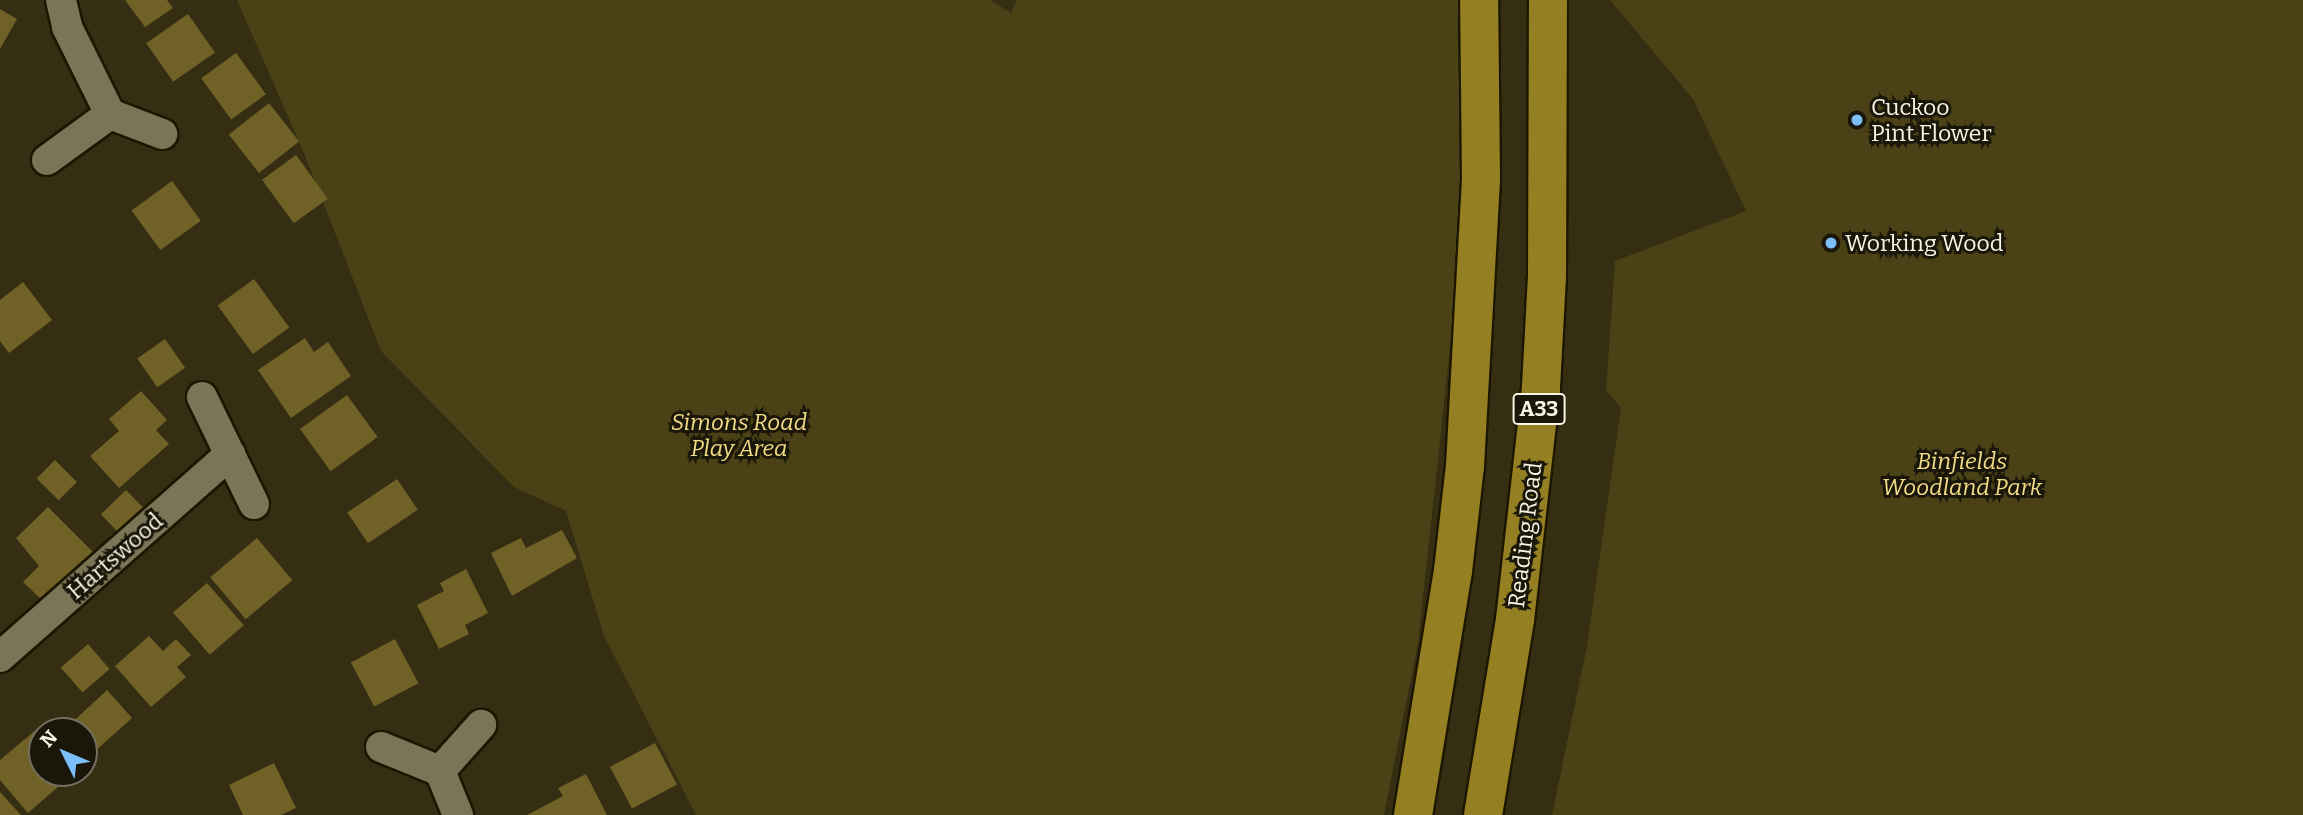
<!DOCTYPE html>
<html>
<head>
<meta charset="utf-8">
<style>
  body { margin:0 }
  #map { position:relative; width:2303px; height:815px; overflow:hidden; background:#352e12; font-family:Bitter,serif }
  div>[style] { position:absolute }
  .green>* { inset:0; background:#4b4116 }
  .building>* { inset:0; background:#706127; transform-origin:0 0 }
  .roads { filter:drop-shadow(2px 0 #1d1600) drop-shadow(-2px 0 #1d1600) drop-shadow(0 2px #1d1600) drop-shadow(0 -2px #1d1600) }
  .minor>* { height:30px; margin:-15px; padding:0 15px; transform-origin:15px; border-radius:15px; background:#7c7456 }
  .trunk>* { height:38px; margin:-19px; padding:0 19px; transform-origin:19px; border-radius:19px; background:#948023 }
  .dots>* { width:19px; height:19px; translate:-50% -50%; box-sizing:border-box; border:4px solid #1a170a; border-radius:50% }
  span { translate:-50% -50%; white-space:nowrap; text-align:center; line-height:1.15; -webkit-text-stroke:6px #1a170a; paint-order:stroke }
  .shield-label span { padding:2px 5px; background:#1a170a; border:2px solid; border-radius:5px; -webkit-text-stroke-width:0 }
  .shield-label { font-size:21px; color:#f9f5e4; font-weight:700 }
  .poi-label { font-size:23px; color:#f9f5e4 }
  .left { translate:0 -50%; text-align:left }
  .park-label { font-size:23px; color:#f1db84; font-style:italic }
  .street-label { font-size:23px; color:#f9f5e4 }
  .north { position:absolute; left:28px; top:717px; width:70px; height:70px; box-sizing:border-box; background:#1a170a; border:2px solid #737061; border-radius:50%; rotate:313deg; font-size:19px; font-weight:700; line-height:28px; text-align:center; color:#f9f5e4 }
  .north::after { content:''; display:block; margin:auto; width:24px; height:32px; background:#7bbef8; clip-path:polygon(50% 0,100% 100%,50% 72%,0 100%) }
</style>
</head>
<body>
<div id="map">
  <div class="green">
    <div style="clip-path:polygon(237px 0,990px 0,1011px 13px,1017px 0,1462px 0,1466px 201px,1418px 643px,1384px 815px,696px 815px,604px 636px,566px 511px,514px 487px,381px 351px,304px 153px)"></div>
    <div style="clip-path:polygon(1610px 0,2303px 0,2303px 815px,1552px 815px,1587px 646px,1621px 408px,1606px 390px,1615px 261px,1746px 211px,1693px 99px)"></div>
  </div>
  <div class="building">
    <div style="clip-path:polygon(125px 0,167px 0,173px 8px,145px 27px)"></div>
    <div style="clip-path:polygon(0 9px,17px 19px,0 49px)"></div>
    <div style="left:188px;top:14px;width:47px;height:51px;rotate:55deg"></div>
    <div style="left:236px;top:53px;width:51px;height:43px;rotate:54deg"></div>
    <div style="left:269px;top:103px;width:49px;height:51px;rotate:52deg"></div>
    <div style="left:296px;top:155px;width:54px;height:42px;rotate:54deg"></div>
    <div style="left:172px;top:181px;width:49px;height:50px;rotate:54deg"></div>
    <div style="left:254px;top:279px;width:60px;height:45px;rotate:54deg"></div>
    <div style="clip-path:polygon(23px 282px,52px 320px,9px 353px,0 341px,0 300px)"></div>
    <div style="clip-path:polygon(305px 338px,314px 352px,328px 342px,351px 376px,291px 418px,258px 370px)"></div>
    <div style="left:165px;top:339px;width:35px;height:34px;rotate:55deg"></div>
    <div style="clip-path:polygon(141px 391px,167px 420px,156px 430px,169px 444px,119px 488px,90px 456px,119px 431px,109px 419px)"></div>
    <div style="left:347px;top:395px;width:52px;height:58px;rotate:54deg"></div>
    <div style="left:55px;top:460px;width:31px;height:26px;rotate:45deg"></div>
    <div style="left:397px;top:479px;width:37px;height:60px;rotate:56deg"></div>
    <div style="left:126px;top:490px;width:33px;height:35px;rotate:46deg"></div>
    <div style="clip-path:polygon(48px 507px,94px 553px,44px 602px,23px 582px,39px 566px,16px 538px)"></div>
    <div style="clip-path:polygon(562px 530px,577px 558px,512px 596px,491px 553px,521px 538px,526px 548px)"></div>
    <div style="left:257px;top:538px;width:55px;height:61px;rotate:50deg"></div>
    <div style="clip-path:polygon(466px 569px,488px 613px,465px 625px,469px 634px,439px 649px,417px 605px,444px 591px,440px 583px)"></div>
    <div style="left:207px;top:583px;width:56px;height:45px;rotate:49deg"></div>
    <div style="clip-path:polygon(149px 636px,163px 651px,176px 639px,191px 655px,177px 667px,186px 677px,151px 707px,115px 666px)"></div>
    <div style="left:395px;top:639px;width:50px;height:50px;rotate:62deg"></div>
    <div style="left:88px;top:644px;width:33px;height:36px;rotate:49deg"></div>
    <div style="clip-path:polygon(107px 690px,132px 718px,84px 761px,84px 731px,63px 731px)"></div>
    <div style="clip-path:polygon(37px 729px,42px 735px,42px 773px,74px 773px,28px 813px,0 780px,0 760px)"></div>
    <div style="left:655px;top:743px;width:47px;height:51px;rotate:62deg"></div>
    <div style="clip-path:polygon(274px 763px,296px 808px,281px 815px,243px 815px,229px 785px)"></div>
    <div style="clip-path:polygon(586px 774px,607px 815px,527px 815px,563px 796px,558px 788px)"></div>
    <div style="clip-path:polygon(0 792px,21px 815px,0 815px)"></div>
  </div>
  <div class="roads">
    <div class="minor">
      <div style="left:61px;top:0;width:28px;rotate:77deg"></div>
      <div style="left:67px;top:27px;width:97px;rotate:63.7deg"></div>
      <div style="left:47px;top:160px;width:78px;rotate:-36.1deg"></div>
      <div style="left:110px;top:114px;width:56px;rotate:21deg"></div>
      <div style="left:202px;top:397px;width:119px;rotate:64.1deg"></div>
      <div style="left:0;top:657px;width:307px;rotate:-41.4deg"></div>
      <div style="left:381px;top:747px;width:64px;rotate:22.1deg"></div>
      <div style="left:440px;top:771px;width:62px;rotate:-48.3deg"></div>
      <div style="left:440px;top:771px;width:48px;rotate:67.8deg"></div>
    </div>
    <div class="trunk">
      <div style="left:1413px;top:815px;width:247px;rotate:-80.7deg"></div>
      <div style="left:1453px;top:571px;width:106px;rotate:-83.5deg"></div>
      <div style="left:1465px;top:466px;width:287px;rotate:-86.8deg"></div>
      <div style="left:1481px;top:179px;width:179px;rotate:-90.6deg"></div>
      <div style="left:1483px;top:815px;width:198px;rotate:-80.7deg"></div>
      <div style="left:1515px;top:620px;width:234px;rotate:-83.6deg"></div>
      <div style="left:1541px;top:387px;width:110px;rotate:-86.9deg"></div>
      <div style="left:1547px;top:277px;width:277px;rotate:-89.8deg"></div>
    </div>
  </div>
  <div class="dots">
    <div style="left:1857px;top:120px;background:#7bbef8"></div>
    <div style="left:1831px;top:243px;background:#7bbef8"></div>
  </div>
  <div class="shield-label">
    <span style="left:1539px;top:409px">A33</span>
  </div>
  <div class="poi-label">
    <span class="left" style="left:1871px;top:120px">Cuckoo<br>Pint Flower</span>
    <span class="left" style="left:1845px;top:243px">Working Wood</span>
  </div>
  <div class="park-label">
    <span style="left:739px;top:435px">Simons Road<br>Play Area</span>
    <span style="left:1962px;top:474px">Binfields<br>Woodland Park</span>
  </div>
  <div class="street-label">
    <span style="left:1525px;top:535px;rotate:-83deg">Reading Road</span>
    <span style="left:115px;top:556px;rotate:-41deg">Hartswood</span>
  </div>
  <div class="north">N</div>
</div>
</body>
</html>
